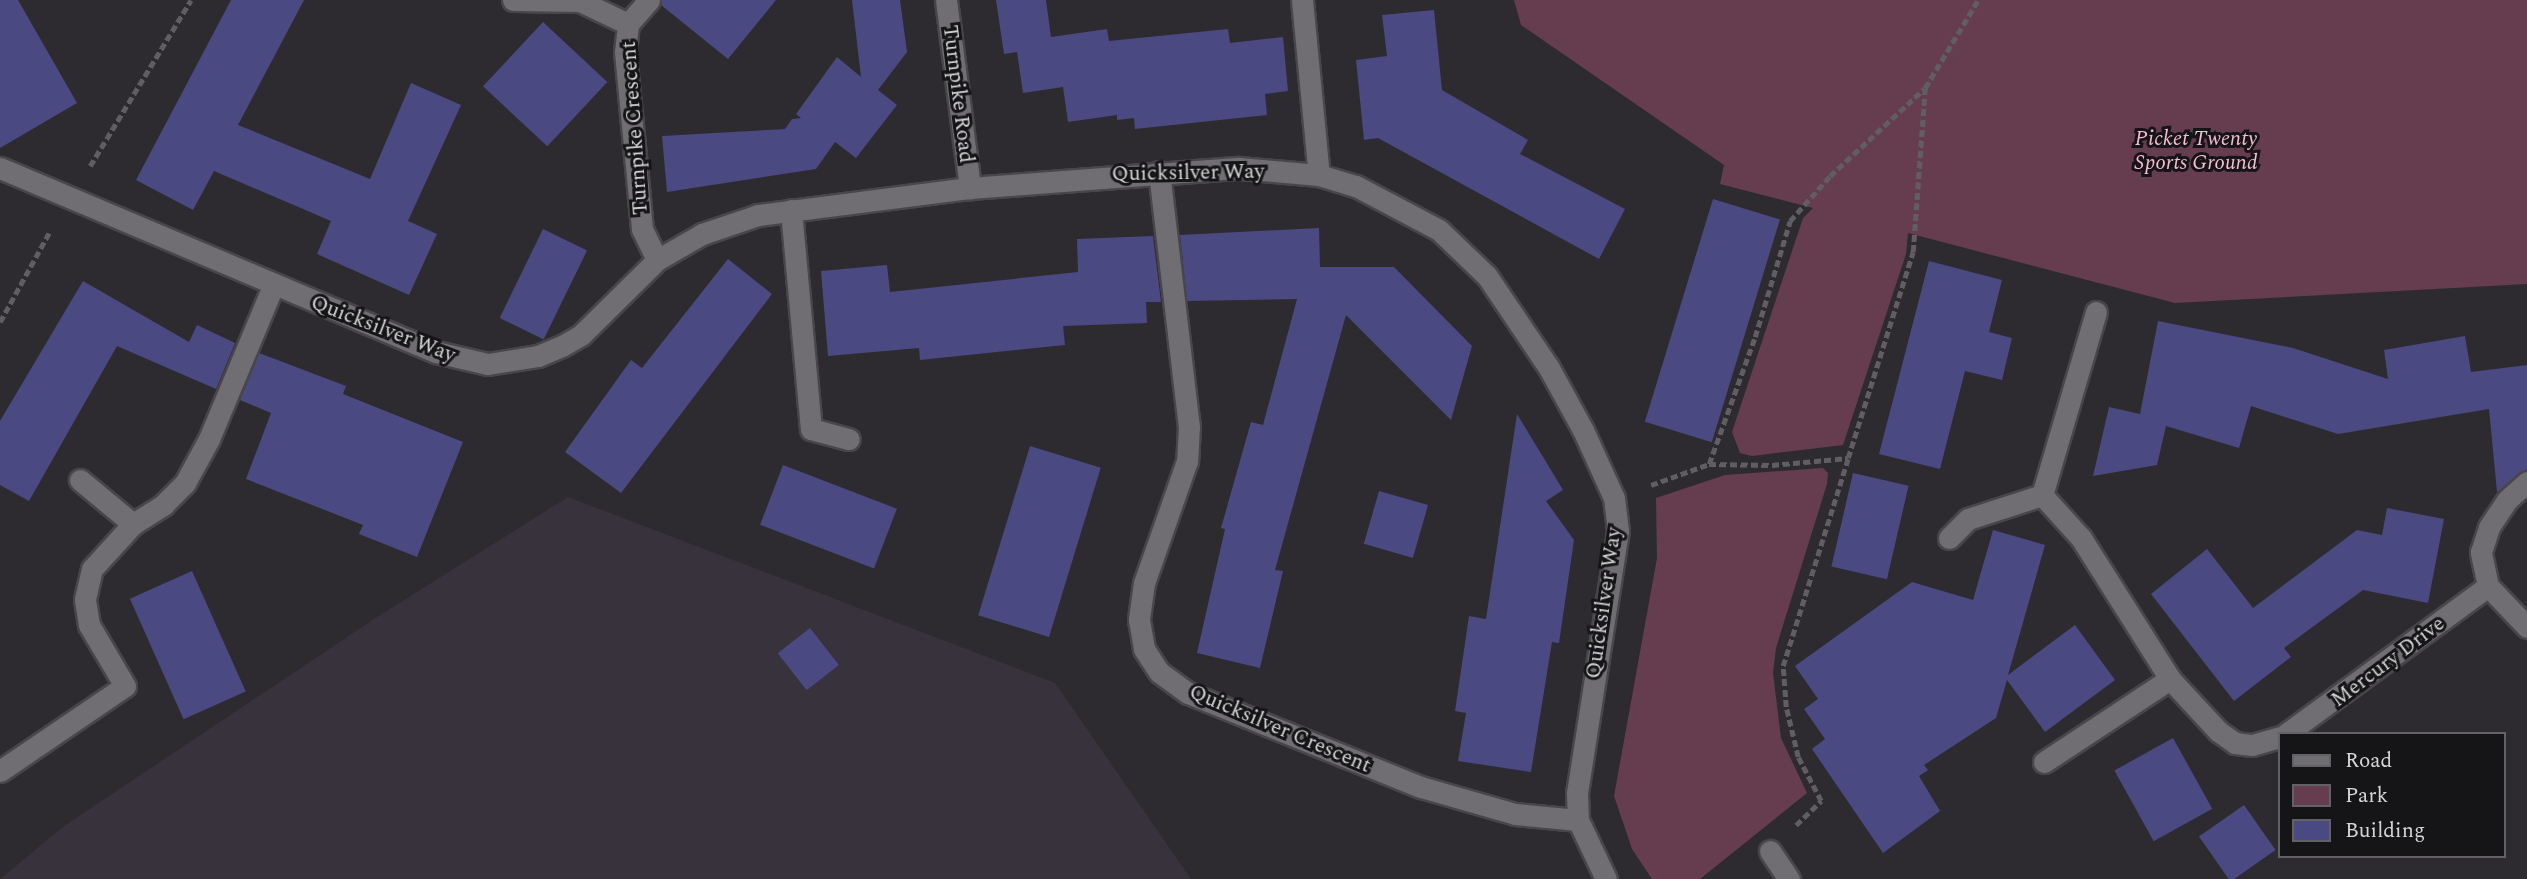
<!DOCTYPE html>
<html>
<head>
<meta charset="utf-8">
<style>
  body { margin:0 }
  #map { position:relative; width:2527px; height:879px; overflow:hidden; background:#2d2b30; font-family:Spectral,serif }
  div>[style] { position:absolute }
  .built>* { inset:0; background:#37323c }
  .green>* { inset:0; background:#663d4f }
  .building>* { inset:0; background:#4a4981; transform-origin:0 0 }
  .path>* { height:4.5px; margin-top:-2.25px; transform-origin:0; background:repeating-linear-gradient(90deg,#605e63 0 7px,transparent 0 10.5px) }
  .roads { filter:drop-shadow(2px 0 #48464a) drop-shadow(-2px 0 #48464a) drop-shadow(0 2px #48464a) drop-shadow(0 -2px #48464a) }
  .minor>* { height:21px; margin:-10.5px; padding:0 10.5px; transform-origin:10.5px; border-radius:10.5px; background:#706d73 }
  span { translate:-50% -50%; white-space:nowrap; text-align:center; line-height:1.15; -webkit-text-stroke:6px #151416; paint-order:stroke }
  .street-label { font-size:21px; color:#d6d5d8 }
  .park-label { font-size:21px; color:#f8bdd4; font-style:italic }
  .legend { position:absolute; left:2278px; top:732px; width:228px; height:126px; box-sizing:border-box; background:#151416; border:2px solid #626164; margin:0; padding:9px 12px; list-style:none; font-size:21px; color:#d6d5d8 }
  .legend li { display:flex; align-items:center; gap:14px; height:35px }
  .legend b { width:35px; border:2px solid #626164 }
</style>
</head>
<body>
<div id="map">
  <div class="built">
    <div style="clip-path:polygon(568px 497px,1055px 683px,1191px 879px,0 879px,64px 826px,377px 617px)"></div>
  </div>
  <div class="green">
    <div style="clip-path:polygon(1514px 0,2527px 0,2527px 284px,2175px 303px,1908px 233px,1906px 254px,1843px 445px,1752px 456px,1740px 453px,1732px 432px,1803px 218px,1813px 208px,1720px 184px,1724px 165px,1521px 25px)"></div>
    <div style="clip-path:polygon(1823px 468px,1828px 473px,1827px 484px,1776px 648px,1773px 673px,1781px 738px,1807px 793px,1700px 879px,1652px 879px,1632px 849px,1614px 796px,1657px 558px,1656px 498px,1725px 475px)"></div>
  </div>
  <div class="building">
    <div style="clip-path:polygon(0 0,18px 0,77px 103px,0 148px)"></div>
    <div style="clip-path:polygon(231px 0,304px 0,238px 125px,370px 179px,411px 83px,461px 105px,408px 221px,437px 234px,409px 295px,317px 254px,331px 221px,214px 171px,193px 210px,136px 180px)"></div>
    <div style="clip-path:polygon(662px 0,776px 0,728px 59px,661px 5px)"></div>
    <div style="clip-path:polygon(852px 0,900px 0,907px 52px,878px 90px,897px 105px,856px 158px,835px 142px,816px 169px,667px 192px,662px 136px,785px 129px,792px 119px,801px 118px,796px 114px,837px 57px,861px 77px)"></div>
    <div style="clip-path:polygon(996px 0,1046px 0,1051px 37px,1107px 29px,1109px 41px,1228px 29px,1230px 43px,1283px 37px,1288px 91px,1265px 94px,1267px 115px,1135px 129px,1134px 118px,1117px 120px,1117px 115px,1068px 122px,1063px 87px,1023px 93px,1017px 52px,1004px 54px)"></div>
    <div style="clip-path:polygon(1434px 10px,1442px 90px,1528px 140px,1520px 154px,1625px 209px,1599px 259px,1378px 138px,1364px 140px,1356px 60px,1387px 56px,1382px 15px)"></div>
    <div style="left:543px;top:22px;width:88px;height:88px;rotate:43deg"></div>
    <div style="left:1713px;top:199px;width:70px;height:233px;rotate:17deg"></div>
    <div style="clip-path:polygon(1319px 228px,1320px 267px,1394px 267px,1472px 346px,1451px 420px,1346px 315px,1275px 570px,1283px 571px,1260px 668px,1197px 653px,1225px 529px,1221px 528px,1251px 422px,1263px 425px,1297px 299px,1187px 301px,1180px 235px)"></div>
    <div style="left:543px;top:229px;width:49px;height:99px;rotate:26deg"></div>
    <div style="clip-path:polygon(1153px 236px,1161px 302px,1146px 302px,1147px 323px,1063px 326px,1065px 345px,920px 360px,919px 348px,828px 356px,821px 271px,887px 265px,890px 292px,1078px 272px,1077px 239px)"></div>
    <div style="clip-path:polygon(728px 259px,772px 294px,621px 493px,565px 452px,631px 360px,642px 368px)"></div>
    <div style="clip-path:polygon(1929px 261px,2002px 280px,1989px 332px,2012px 338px,2002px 380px,1965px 371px,1940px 469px,1879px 454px)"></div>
    <div style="clip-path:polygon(83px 281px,189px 342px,197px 325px,235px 343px,216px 389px,117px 346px,29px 501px,0 485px,0 421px)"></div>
    <div style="clip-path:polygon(2158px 321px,2293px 348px,2388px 379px,2384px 350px,2465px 336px,2471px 372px,2527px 365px,2527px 469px,2497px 492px,2489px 409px,2338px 434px,2251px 406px,2239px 448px,2166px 426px,2157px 465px,2093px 476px,2109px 407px,2140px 414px)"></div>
    <div style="clip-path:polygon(259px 353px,346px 386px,343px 394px,463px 442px,417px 557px,359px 534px,363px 525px,246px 479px,271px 413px,240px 400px)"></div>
    <div style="clip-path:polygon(1517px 414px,1563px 490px,1546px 501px,1574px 540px,1559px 643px,1552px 642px,1531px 772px,1458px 761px,1466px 713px,1455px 711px,1469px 616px,1486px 619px)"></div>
    <div style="left:1030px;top:446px;width:74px;height:177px;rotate:17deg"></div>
    <div style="left:783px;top:465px;width:122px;height:64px;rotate:21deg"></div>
    <div style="left:1853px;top:473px;width:57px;height:96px;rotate:13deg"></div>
    <div style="left:1379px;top:491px;width:51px;height:55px;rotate:16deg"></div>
    <div style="clip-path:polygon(2387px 508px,2444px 519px,2428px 603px,2363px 590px,2284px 648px,2291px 657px,2234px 701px,2151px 594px,2207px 549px,2253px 608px,2357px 530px,2382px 535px)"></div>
    <div style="clip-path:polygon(1993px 530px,2045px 545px,2008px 675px,2075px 625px,2115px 680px,2045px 732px,2007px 680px,1996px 718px,1924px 765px,1928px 770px,1919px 776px,1940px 811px,1883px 853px,1812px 749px,1825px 739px,1804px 709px,1818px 699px,1795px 666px,1912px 582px,1973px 600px)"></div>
    <div style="left:192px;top:571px;width:132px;height:68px;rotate:66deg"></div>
    <div style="left:810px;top:628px;width:47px;height:41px;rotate:52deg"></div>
    <div style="left:2173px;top:738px;width:81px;height:67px;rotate:61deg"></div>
    <div style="left:2244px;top:805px;width:55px;height:55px;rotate:55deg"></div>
  </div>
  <div class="path">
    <div style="left:90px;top:166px;width:194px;rotate:-58.7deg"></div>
    <div style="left:0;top:322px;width:104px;rotate:-61.2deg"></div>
    <div style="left:1709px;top:464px;width:63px;rotate:0.9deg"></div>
    <div style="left:1772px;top:465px;width:76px;rotate:-5.3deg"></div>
    <div style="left:1848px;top:458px;width:216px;rotate:-72.5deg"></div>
    <div style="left:1913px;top:252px;width:164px;rotate:-85.8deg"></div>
    <div style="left:1651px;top:485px;width:62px;rotate:-19.9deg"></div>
    <div style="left:1709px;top:464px;width:135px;rotate:-70.1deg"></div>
    <div style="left:1755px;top:337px;width:121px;rotate:-73.2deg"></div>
    <div style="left:1790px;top:221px;width:60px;rotate:-48.4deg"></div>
    <div style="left:1830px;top:176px;width:129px;rotate:-42.8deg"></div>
    <div style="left:1925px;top:88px;width:103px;rotate:-58.9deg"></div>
    <div style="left:1796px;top:825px;width:35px;rotate:-44deg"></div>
    <div style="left:1821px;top:801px;width:50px;rotate:-117.6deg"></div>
    <div style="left:1798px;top:757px;width:51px;rotate:-103.5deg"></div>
    <div style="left:1786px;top:707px;width:41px;rotate:-94.2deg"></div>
    <div style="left:1783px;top:666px;width:218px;rotate:-72.6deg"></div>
  </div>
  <div class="roads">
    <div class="minor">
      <div style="left:513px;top:0;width:67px;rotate:0.9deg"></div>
      <div style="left:580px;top:1px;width:53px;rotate:25.6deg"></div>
      <div style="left:649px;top:0;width:32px;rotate:131deg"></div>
      <div style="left:628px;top:24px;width:28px;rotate:96deg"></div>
      <div style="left:625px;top:52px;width:178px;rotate:84.5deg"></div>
      <div style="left:642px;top:229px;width:34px;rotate:64deg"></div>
      <div style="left:946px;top:0;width:190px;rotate:82.7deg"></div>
      <div style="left:1302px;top:0;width:176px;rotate:84.5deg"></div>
      <div style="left:0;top:168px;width:473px;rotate:22.9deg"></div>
      <div style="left:436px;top:352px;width:53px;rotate:13deg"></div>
      <div style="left:488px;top:364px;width:51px;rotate:-9.1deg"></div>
      <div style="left:538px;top:356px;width:26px;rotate:-23deg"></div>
      <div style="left:562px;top:346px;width:22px;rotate:-30deg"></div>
      <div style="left:581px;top:335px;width:107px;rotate:-44.6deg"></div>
      <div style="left:657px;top:260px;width:52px;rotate:-30deg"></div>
      <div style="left:702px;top:234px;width:59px;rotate:-18.7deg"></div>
      <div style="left:758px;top:215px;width:214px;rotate:-7.3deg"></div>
      <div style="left:970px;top:188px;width:270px;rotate:-4.3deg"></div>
      <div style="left:1239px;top:168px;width:80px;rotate:5deg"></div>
      <div style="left:1319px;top:175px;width:39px;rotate:17deg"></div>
      <div style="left:1356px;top:186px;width:94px;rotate:27.9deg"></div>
      <div style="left:1439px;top:230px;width:66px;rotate:43.8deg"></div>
      <div style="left:1487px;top:276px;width:111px;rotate:56deg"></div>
      <div style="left:1549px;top:368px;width:71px;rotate:61.3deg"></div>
      <div style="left:1583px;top:430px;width:75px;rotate:65.5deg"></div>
      <div style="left:1614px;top:498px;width:33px;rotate:83deg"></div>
      <div style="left:1618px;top:531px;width:265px;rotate:98.9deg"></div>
      <div style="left:1577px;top:793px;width:27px;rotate:88deg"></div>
      <div style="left:1578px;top:820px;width:65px;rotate:64.6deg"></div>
      <div style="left:1159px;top:172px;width:256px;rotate:83.3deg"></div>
      <div style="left:1189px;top:426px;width:35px;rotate:93deg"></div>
      <div style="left:1187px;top:461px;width:129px;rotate:109.4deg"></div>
      <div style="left:1144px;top:583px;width:37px;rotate:98deg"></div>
      <div style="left:1139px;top:620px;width:29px;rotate:80deg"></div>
      <div style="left:1144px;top:649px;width:27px;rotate:57deg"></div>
      <div style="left:1159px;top:672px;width:36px;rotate:36deg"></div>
      <div style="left:1188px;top:693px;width:251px;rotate:22deg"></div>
      <div style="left:1421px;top:787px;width:98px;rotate:16deg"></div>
      <div style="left:1515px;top:814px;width:63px;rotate:5.4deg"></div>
      <div style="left:791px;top:210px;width:220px;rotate:84.8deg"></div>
      <div style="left:811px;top:429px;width:39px;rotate:15deg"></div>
      <div style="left:2096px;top:312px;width:191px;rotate:106.4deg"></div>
      <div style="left:2042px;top:495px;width:58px;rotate:47.8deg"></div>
      <div style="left:2081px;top:538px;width:167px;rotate:57.7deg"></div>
      <div style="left:2170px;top:679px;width:71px;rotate:47.3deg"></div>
      <div style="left:2218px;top:731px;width:21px;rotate:35deg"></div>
      <div style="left:2235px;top:743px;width:17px;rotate:7deg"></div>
      <div style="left:2252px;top:745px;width:29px;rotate:-16deg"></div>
      <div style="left:80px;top:480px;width:69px;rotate:39.7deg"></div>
      <div style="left:1949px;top:538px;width:27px;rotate:-45deg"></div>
      <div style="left:1968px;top:519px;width:78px;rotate:-18deg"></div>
      <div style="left:2488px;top:586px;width:57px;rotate:46.4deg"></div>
      <div style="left:2286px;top:734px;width:250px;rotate:-36.2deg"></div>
      <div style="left:2488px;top:586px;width:35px;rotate:-102deg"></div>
      <div style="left:2481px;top:552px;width:26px;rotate:-72deg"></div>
      <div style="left:2489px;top:527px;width:32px;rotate:-56deg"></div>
      <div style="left:2507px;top:500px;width:27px;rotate:-42deg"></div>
      <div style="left:2044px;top:762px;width:151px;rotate:-33.4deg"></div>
      <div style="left:0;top:771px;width:151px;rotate:-34.2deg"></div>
      <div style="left:125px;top:686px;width:71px;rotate:-120.5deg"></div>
      <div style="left:89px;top:625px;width:26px;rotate:-99deg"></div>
      <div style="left:85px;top:599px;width:31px;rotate:-77deg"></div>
      <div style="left:92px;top:569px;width:61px;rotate:-47.7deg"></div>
      <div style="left:133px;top:524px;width:36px;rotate:-32deg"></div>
      <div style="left:163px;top:505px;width:31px;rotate:-45deg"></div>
      <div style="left:185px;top:483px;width:50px;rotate:-61.4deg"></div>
      <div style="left:209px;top:439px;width:166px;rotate:-67.3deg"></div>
      <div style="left:1770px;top:851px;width:34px;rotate:56deg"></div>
    </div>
  </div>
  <div class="street-label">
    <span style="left:958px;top:94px;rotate:83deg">Turnpike Road</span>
    <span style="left:635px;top:128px;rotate:-94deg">Turnpike Crescent</span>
    <span style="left:1188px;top:173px;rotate:-1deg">Quicksilver Way</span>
    <span style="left:383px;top:329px;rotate:21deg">Quicksilver Way</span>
    <span style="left:1604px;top:603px;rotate:-82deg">Quicksilver Way</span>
    <span style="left:2388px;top:662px;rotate:-37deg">Mercury Drive</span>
    <span style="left:1280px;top:729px;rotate:23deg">Quicksilver Crescent</span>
  </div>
  <div class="park-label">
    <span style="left:2196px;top:151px">Picket Twenty<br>Sports Ground</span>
  </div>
  <ul class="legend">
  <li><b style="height:9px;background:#706d73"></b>Road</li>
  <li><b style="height:19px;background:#663d4f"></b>Park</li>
  <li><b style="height:19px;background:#4a4981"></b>Building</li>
  </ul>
</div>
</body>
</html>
